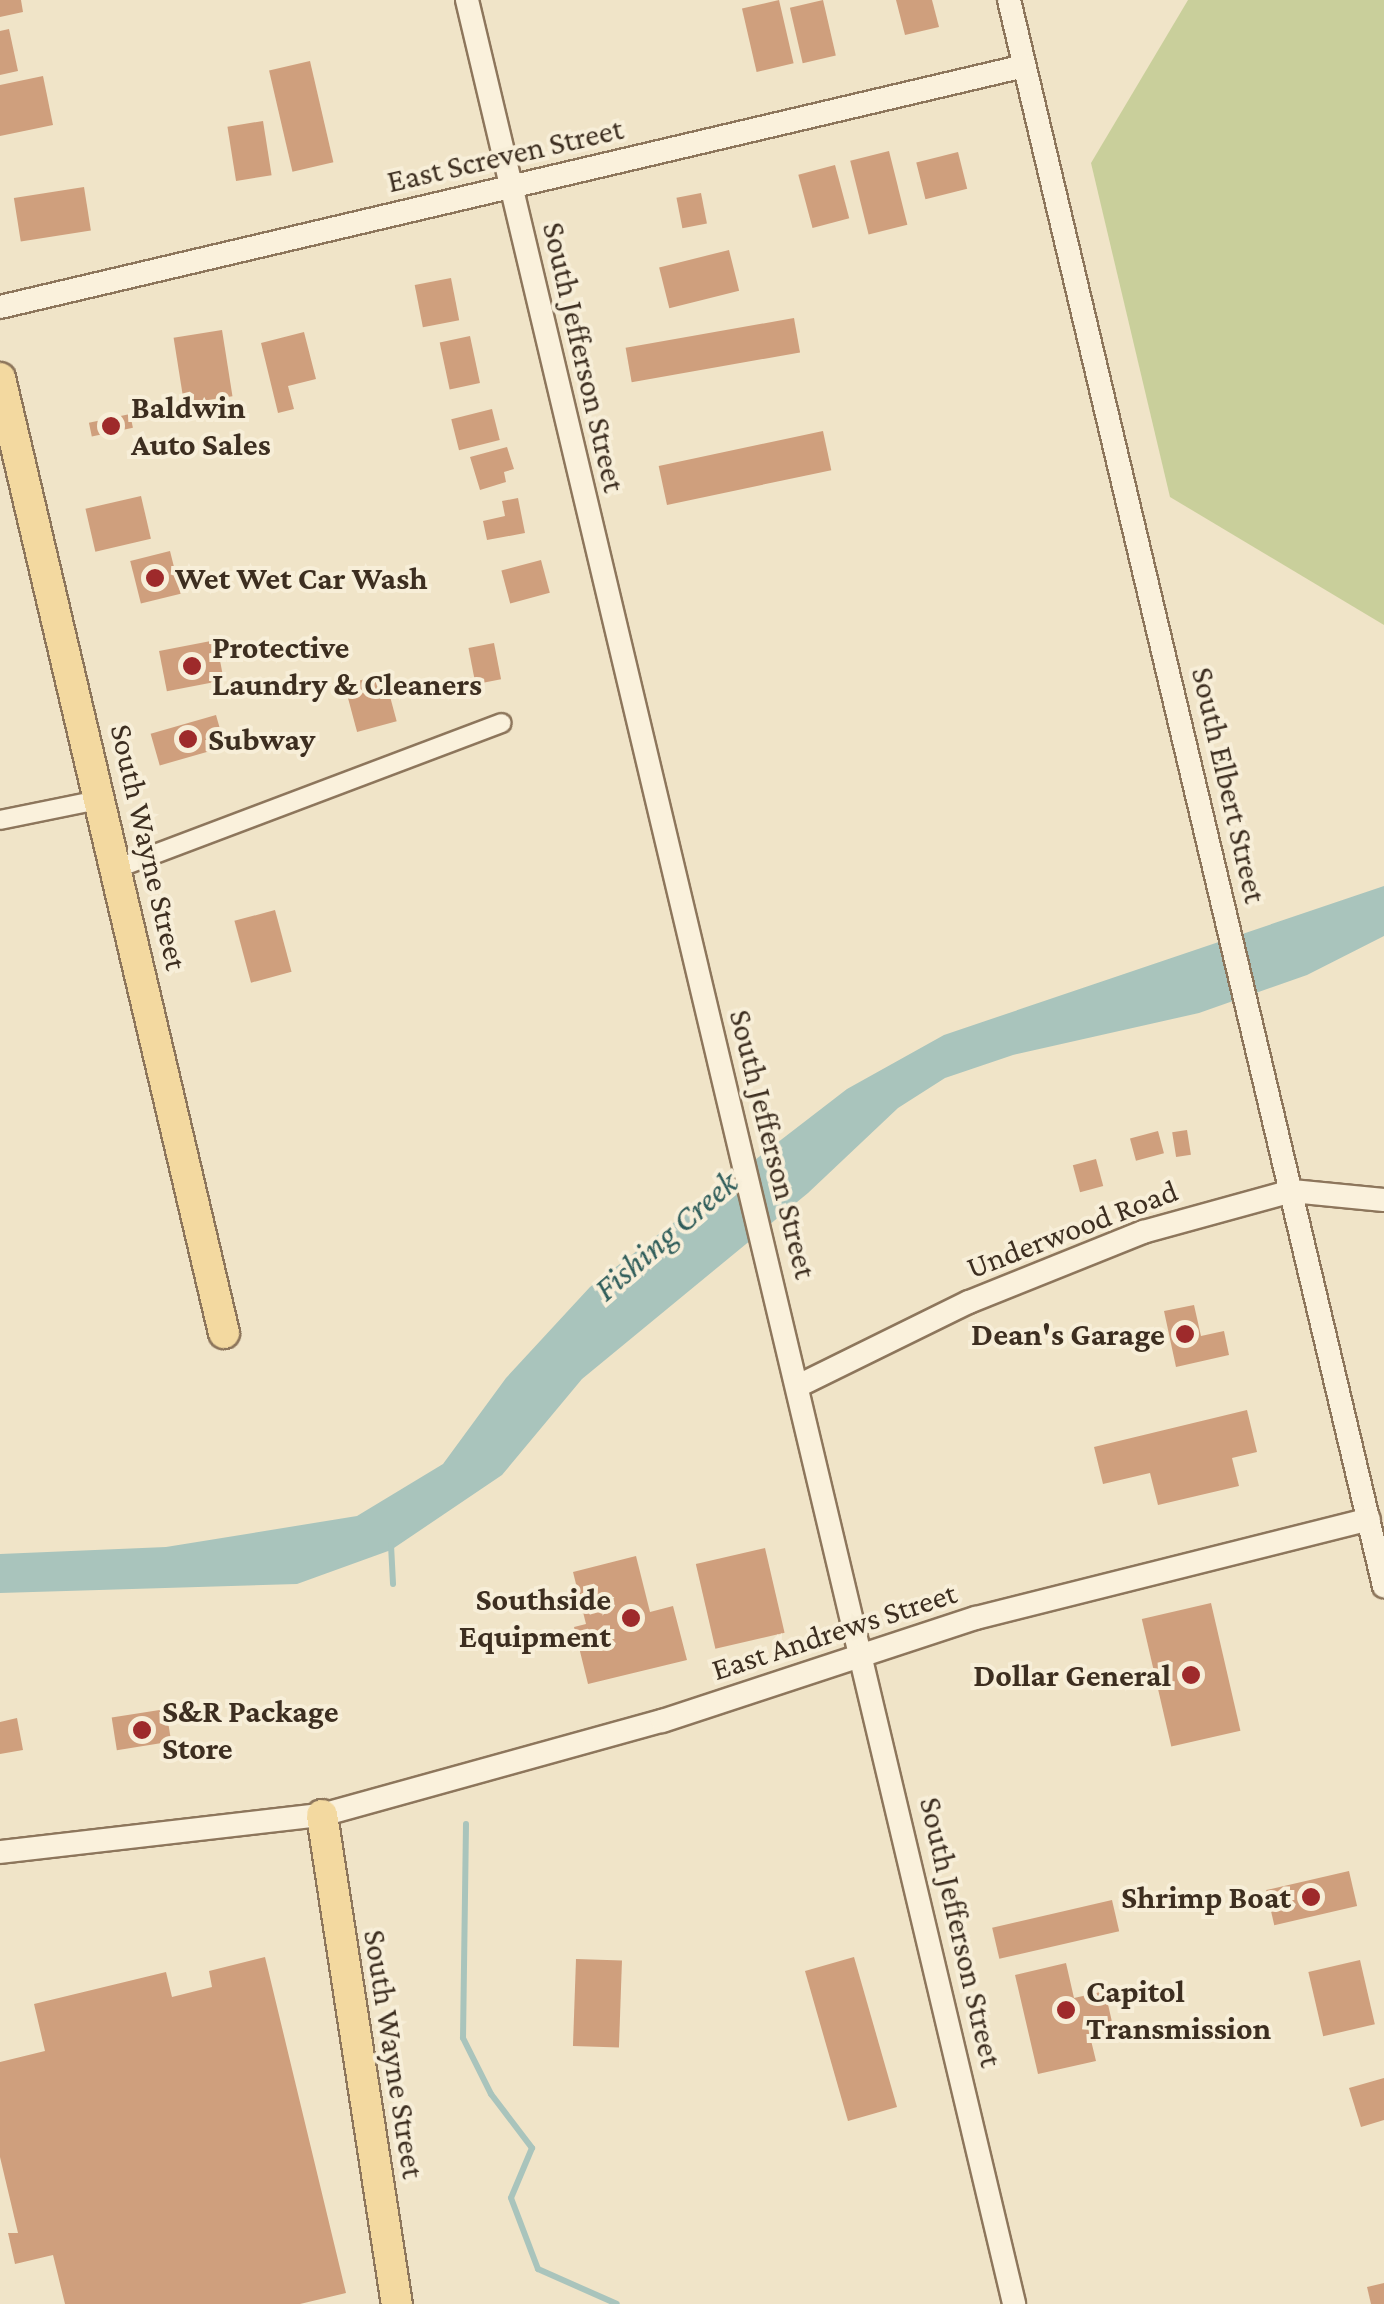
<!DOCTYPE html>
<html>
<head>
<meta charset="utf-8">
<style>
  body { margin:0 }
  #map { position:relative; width:1384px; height:2304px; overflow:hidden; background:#f0e4c8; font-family:"Crimson Pro",serif }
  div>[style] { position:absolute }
  .green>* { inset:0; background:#c9cf9b }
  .water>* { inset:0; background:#a9c4bc }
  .stream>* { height:6px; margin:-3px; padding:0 3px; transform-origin:3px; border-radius:3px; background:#a9c4bc }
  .building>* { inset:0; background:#cf9f7d; transform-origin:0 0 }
  .roads { filter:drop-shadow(2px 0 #8d765c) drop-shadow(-2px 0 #8d765c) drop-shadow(0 2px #8d765c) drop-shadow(0 -2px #8d765c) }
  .minor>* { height:18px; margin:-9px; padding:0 9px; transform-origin:9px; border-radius:9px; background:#faf1dc }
  .tertiary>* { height:22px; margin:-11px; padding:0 11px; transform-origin:11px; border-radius:11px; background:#faf1dc }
  .primary>* { height:30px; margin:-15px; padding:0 15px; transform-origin:15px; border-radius:15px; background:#f3d9a0 }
  .dots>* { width:28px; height:28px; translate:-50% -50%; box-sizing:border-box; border:5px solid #f7eed8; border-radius:50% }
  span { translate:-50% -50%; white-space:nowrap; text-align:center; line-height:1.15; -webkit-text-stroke:8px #f7eed8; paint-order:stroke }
  .street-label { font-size:32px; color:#3d2e20 }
  .poi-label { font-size:32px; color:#3d2e20; font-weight:700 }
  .left { translate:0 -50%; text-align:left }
  .right { translate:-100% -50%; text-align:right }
  .water-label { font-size:35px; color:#2f5d5a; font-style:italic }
</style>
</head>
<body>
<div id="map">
  <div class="green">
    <div style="clip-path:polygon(1188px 0,1384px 0,1384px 625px,1170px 497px,1091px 163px)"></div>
  </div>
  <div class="water">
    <div style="clip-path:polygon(1384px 886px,1384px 936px,1307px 975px,1199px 1013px,1013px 1055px,945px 1078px,898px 1108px,808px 1193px,582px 1379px,502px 1475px,391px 1550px,297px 1584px,0 1593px,0 1554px,166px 1547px,357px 1516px,443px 1464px,506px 1378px,590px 1287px,847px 1089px,944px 1035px)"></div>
  </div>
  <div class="stream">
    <div style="left:391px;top:1545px;width:39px;rotate:87deg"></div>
    <div style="left:466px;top:1824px;width:214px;rotate:90.8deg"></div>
    <div style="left:463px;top:2038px;width:63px;rotate:63.4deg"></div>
    <div style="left:491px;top:2094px;width:68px;rotate:52.8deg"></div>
    <div style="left:532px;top:2148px;width:54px;rotate:112.8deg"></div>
    <div style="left:511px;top:2198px;width:76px;rotate:69.2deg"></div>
    <div style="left:538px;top:2269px;width:86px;rotate:23.9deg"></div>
  </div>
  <div class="building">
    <div style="clip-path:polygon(0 0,21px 0,23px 12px,0 17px)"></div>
    <div style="left:779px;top:0;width:65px;height:38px;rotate:77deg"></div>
    <div style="left:823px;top:0;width:57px;height:34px;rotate:77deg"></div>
    <div style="clip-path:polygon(896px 0,932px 0,939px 27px,905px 35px)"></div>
    <div style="clip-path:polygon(9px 29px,18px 71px,0 75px,0 31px)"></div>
    <div style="left:310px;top:61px;width:104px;height:42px;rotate:77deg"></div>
    <div style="clip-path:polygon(43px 76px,53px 125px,0 136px,0 85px)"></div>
    <div style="left:263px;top:121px;width:55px;height:36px;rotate:81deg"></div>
    <div style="left:889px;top:151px;width:76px;height:40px;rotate:76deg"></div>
    <div style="left:958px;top:152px;width:38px;height:43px;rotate:76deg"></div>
    <div style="left:835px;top:165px;width:55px;height:38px;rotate:75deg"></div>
    <div style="left:84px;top:187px;width:44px;height:71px;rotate:81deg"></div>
    <div style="left:701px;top:193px;width:31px;height:25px;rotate:79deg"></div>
    <div style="left:729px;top:250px;width:42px;height:72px;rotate:76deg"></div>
    <div style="left:451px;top:278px;width:43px;height:37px;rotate:79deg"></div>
    <div style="left:794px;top:318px;width:35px;height:171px;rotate:80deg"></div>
    <div style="left:222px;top:330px;width:67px;height:49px;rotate:81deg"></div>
    <div style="clip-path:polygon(304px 332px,316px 379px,288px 386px,294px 409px,278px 413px,261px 343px)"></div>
    <div style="left:470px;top:336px;width:48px;height:31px;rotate:78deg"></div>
    <div style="left:492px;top:409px;width:32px;height:42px;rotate:76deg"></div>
    <div style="left:130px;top:414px;width:14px;height:42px;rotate:78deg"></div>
    <div style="left:823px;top:431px;width:40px;height:168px;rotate:78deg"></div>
    <div style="clip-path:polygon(507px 447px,514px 469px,504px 472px,506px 482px,480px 490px,470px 457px)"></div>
    <div style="left:141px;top:496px;width:44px;height:57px;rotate:77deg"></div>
    <div style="clip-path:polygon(518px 498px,525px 533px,487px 540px,483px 521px,505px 516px,502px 501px)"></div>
    <div style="left:170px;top:551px;width:44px;height:41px;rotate:76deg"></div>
    <div style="left:541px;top:560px;width:34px;height:41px;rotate:75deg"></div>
    <div style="left:216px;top:640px;width:41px;height:58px;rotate:79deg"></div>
    <div style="left:494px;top:643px;width:37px;height:26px;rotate:79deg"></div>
    <div style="left:384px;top:674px;width:49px;height:41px;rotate:75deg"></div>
    <div style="left:216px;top:715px;width:33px;height:68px;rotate:74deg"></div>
    <div style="left:275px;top:910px;width:64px;height:42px;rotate:75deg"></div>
    <div style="left:1187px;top:1130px;width:25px;height:15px;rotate:81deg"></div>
    <div style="left:1158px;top:1131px;width:23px;height:29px;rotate:75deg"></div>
    <div style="left:1096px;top:1159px;width:28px;height:24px;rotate:75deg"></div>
    <div style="clip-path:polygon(1194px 1305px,1201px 1336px,1224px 1331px,1229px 1355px,1176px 1367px,1164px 1311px)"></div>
    <div style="clip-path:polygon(1247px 1410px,1257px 1452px,1232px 1458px,1239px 1486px,1158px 1505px,1150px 1473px,1103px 1484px,1094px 1447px)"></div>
    <div style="left:765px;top:1548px;width:87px;height:71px;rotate:77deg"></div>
    <div style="clip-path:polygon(636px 1556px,650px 1612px,673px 1606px,687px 1660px,588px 1684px,574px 1627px,586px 1624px,573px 1572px)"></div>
    <div style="left:1211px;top:1603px;width:131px;height:71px;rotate:77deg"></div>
    <div style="left:166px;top:1709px;width:33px;height:55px;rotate:81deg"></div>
    <div style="clip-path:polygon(17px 1718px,23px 1750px,0 1754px,0 1722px)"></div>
    <div style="left:1349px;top:1871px;width:36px;height:85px;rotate:77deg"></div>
    <div style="left:1112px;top:1900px;width:32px;height:123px;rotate:77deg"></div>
    <div style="clip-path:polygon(265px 1957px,346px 2293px,300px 2304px,65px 2304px,53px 2255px,15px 2264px,8px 2233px,18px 2233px,0 2157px,0 2062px,45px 2051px,34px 2004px,166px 1972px,172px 1997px,212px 1987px,209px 1971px)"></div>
    <div style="left:854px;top:1957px;width:156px;height:51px;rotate:74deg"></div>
    <div style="left:576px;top:1959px;width:46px;height:87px;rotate:2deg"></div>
    <div style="left:1360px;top:1960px;width:66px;height:53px;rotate:77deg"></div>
    <div style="clip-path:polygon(1066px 1963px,1074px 1998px,1105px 1991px,1112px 2022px,1088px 2028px,1096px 2061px,1038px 2074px,1015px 1975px)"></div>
    <div style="clip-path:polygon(1384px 2078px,1384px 2120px,1361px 2127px,1349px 2088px)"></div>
    <div style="clip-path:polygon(1384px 2283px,1384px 2304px,1371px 2304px,1367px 2287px)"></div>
  </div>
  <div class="roads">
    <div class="minor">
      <div style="left:0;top:820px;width:105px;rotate:-11.5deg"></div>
      <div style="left:118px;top:868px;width:410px;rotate:-20.7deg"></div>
    </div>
    <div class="tertiary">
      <div style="left:467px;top:0;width:2368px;rotate:76.64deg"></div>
      <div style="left:1009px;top:0;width:1630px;rotate:76.7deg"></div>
      <div style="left:0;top:307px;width:1052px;rotate:-13.24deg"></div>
      <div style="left:798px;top:1386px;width:191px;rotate:-26.2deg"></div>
      <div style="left:969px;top:1302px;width:188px;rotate:-21.9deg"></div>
      <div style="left:1143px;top:1232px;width:155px;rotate:-15.4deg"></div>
      <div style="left:1292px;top:1191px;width:92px;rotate:5.6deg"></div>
      <div style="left:0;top:1852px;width:324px;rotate:-6.6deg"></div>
      <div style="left:322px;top:1815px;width:353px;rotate:-15.5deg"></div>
      <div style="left:662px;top:1721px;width:330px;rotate:-18.2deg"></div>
      <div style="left:976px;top:1618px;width:405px;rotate:-14.1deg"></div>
    </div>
    <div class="primary">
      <div style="left:0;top:378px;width:981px;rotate:76.8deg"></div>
      <div style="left:322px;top:1815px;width:495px;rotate:81.3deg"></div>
    </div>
  </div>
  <div class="dots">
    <div style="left:111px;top:426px;background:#9e2a2b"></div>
    <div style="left:155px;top:578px;background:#9e2a2b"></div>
    <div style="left:192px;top:666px;background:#9e2a2b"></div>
    <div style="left:188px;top:739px;background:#9e2a2b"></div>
    <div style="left:1185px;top:1334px;background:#9e2a2b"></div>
    <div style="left:631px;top:1618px;background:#9e2a2b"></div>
    <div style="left:1191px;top:1675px;background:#9e2a2b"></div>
    <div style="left:142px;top:1730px;background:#9e2a2b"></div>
    <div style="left:1311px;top:1897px;background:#9e2a2b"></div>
    <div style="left:1066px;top:2010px;background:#9e2a2b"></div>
  </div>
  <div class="street-label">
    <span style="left:505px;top:155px;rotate:-13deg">East Screven Street</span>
    <span style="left:584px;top:357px;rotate:77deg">South Jefferson Street</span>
    <span style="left:1229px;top:785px;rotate:77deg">South Elbert Street</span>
    <span style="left:149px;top:847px;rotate:77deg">South Wayne Street</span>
    <span style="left:773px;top:1144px;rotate:76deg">South Jefferson Street</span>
    <span style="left:1072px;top:1229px;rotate:-21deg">Underwood Road</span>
    <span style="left:834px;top:1631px;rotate:-18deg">East Andrews Street</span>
    <span style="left:961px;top:1932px;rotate:77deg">South Jefferson Street</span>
    <span style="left:394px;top:2054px;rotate:81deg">South Wayne Street</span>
  </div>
  <div class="poi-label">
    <span class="left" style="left:131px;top:426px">Baldwin<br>Auto Sales</span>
    <span class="left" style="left:175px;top:578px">Wet Wet Car Wash</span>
    <span class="left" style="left:212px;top:666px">Protective<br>Laundry &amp; Cleaners</span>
    <span class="left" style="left:208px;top:739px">Subway</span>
    <span class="right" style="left:1165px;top:1334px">Dean's Garage</span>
    <span class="right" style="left:611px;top:1618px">Southside<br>Equipment</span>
    <span class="right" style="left:1171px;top:1675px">Dollar General</span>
    <span class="left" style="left:162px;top:1730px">S&amp;R Package<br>Store</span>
    <span class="right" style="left:1291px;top:1897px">Shrimp Boat</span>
    <span class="left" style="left:1086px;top:2010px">Capitol<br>Transmission</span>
  </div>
  <div class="water-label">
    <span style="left:666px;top:1236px;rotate:-41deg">Fishing Creek</span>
  </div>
</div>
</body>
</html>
